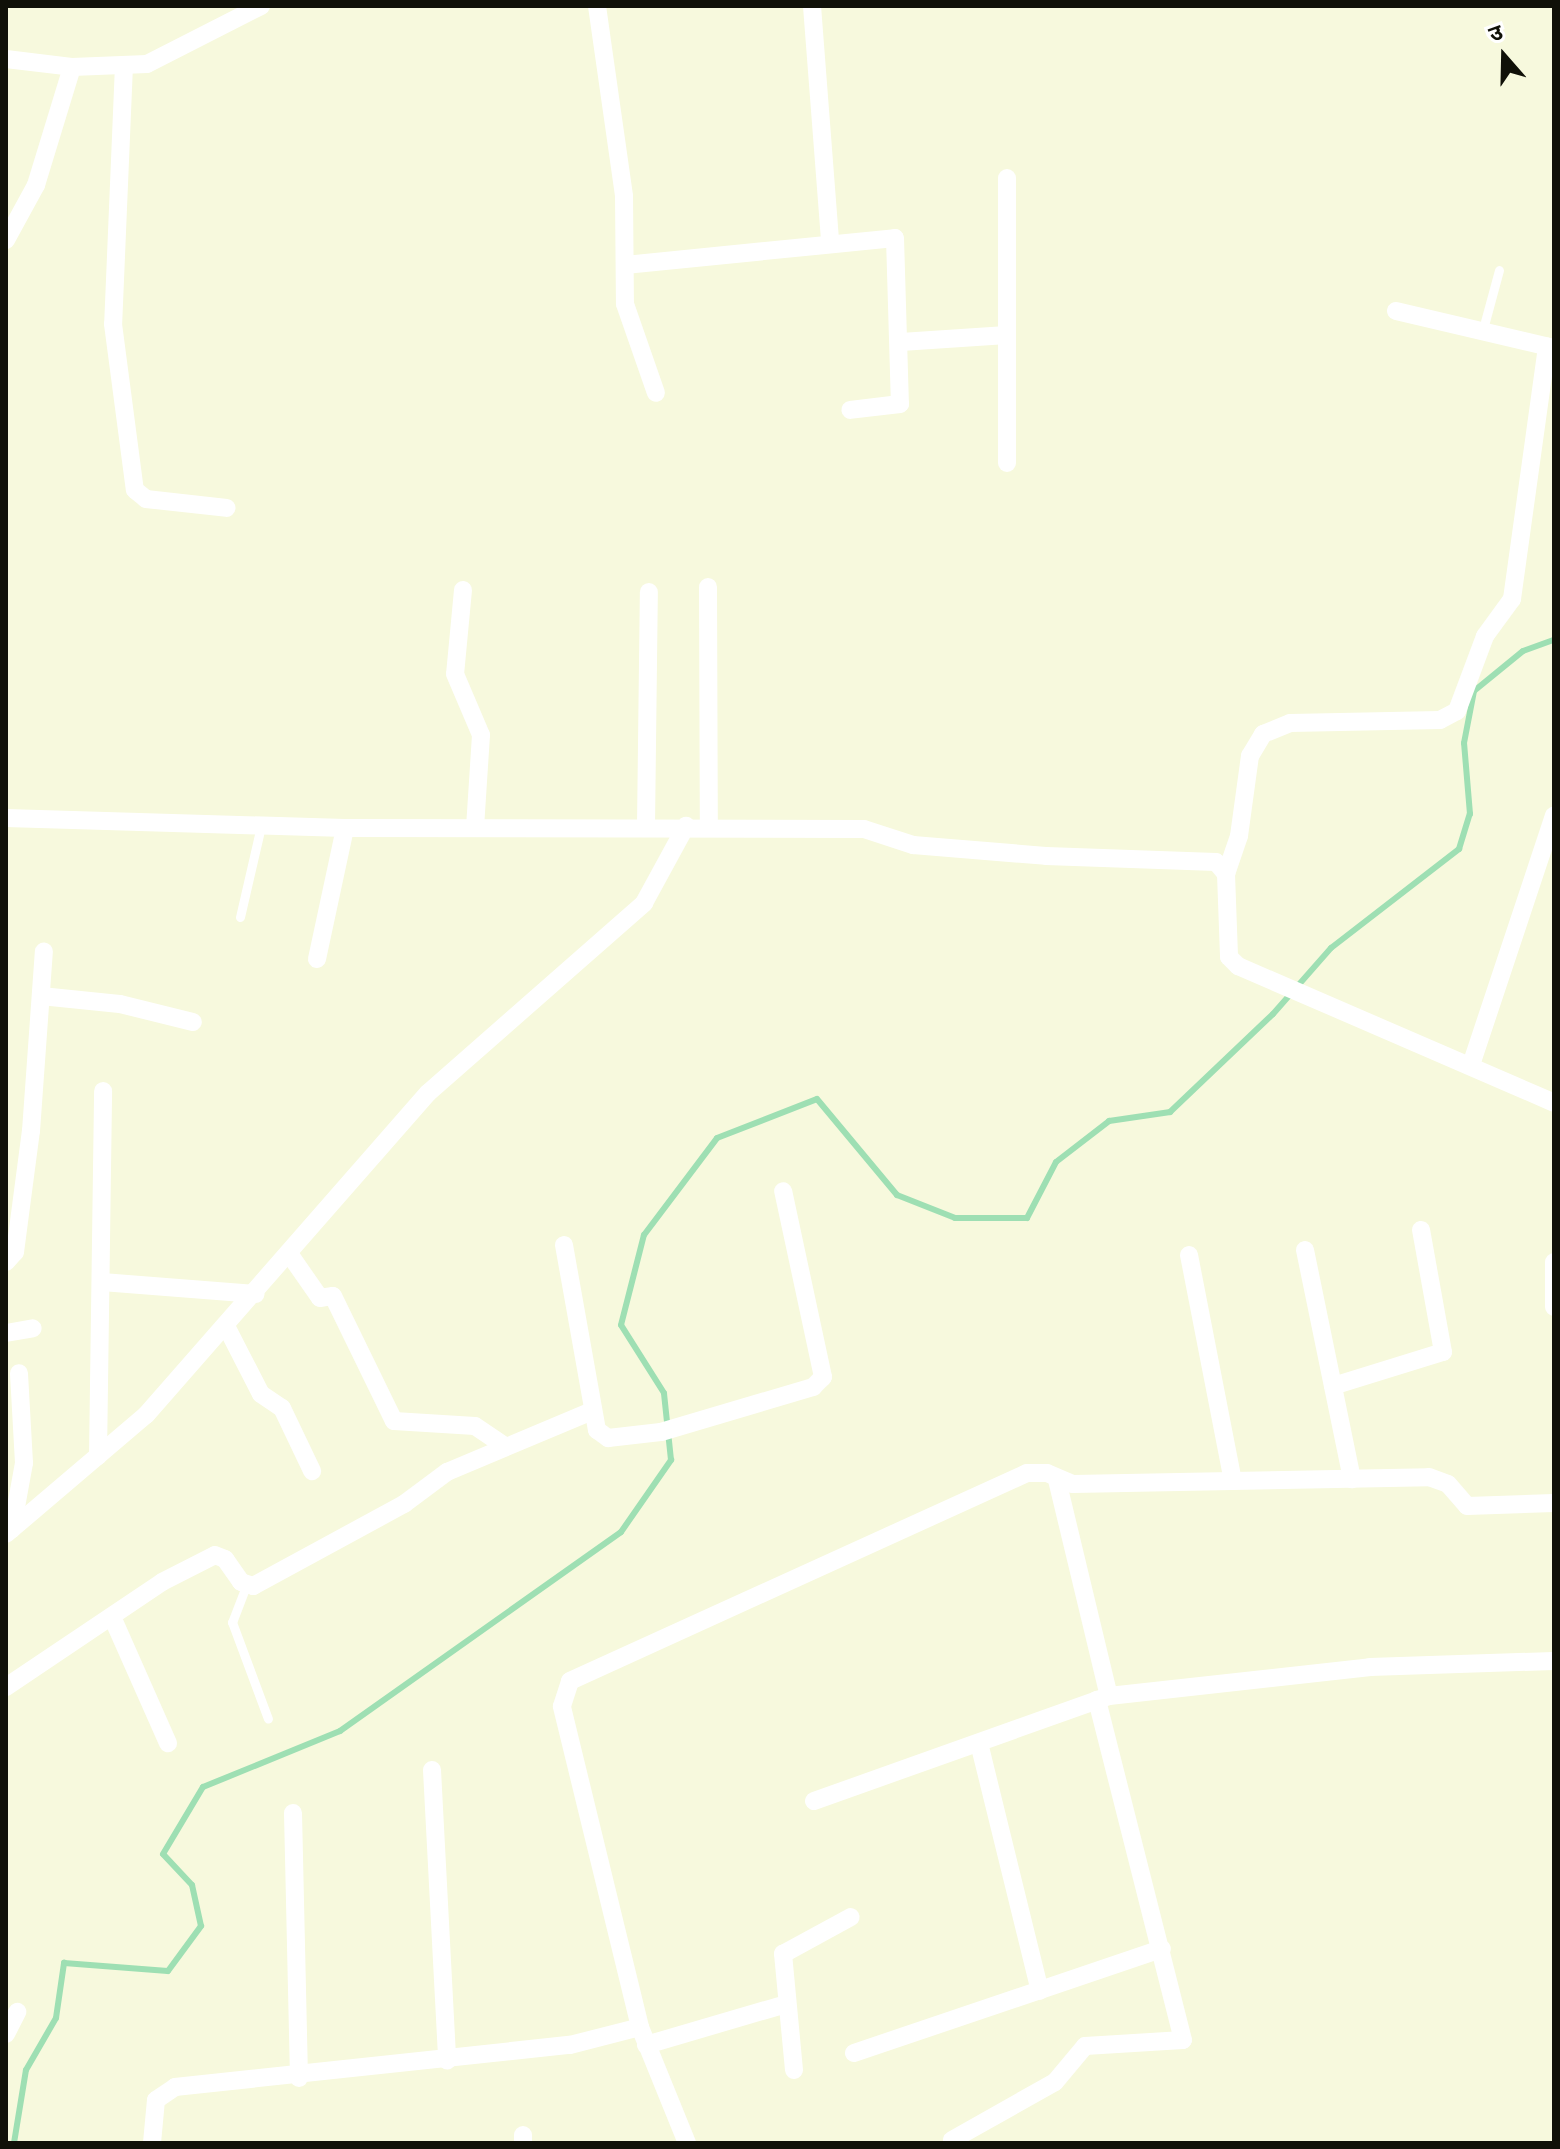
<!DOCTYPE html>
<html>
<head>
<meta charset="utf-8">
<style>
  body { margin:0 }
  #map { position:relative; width:1560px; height:2149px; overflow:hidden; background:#f7f9dd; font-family:"DM Sans","Noto Sans Devanagari",sans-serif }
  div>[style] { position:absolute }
  .stream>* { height:6px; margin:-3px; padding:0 3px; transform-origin:3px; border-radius:3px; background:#9edfb3 }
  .lane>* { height:9px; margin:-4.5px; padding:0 4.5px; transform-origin:4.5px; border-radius:4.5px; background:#fff }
  .street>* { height:18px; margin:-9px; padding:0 9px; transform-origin:9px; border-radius:9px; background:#fff }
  span { translate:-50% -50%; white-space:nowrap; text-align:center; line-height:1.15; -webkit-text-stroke:8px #fff; paint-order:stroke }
  .frame { position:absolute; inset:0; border:8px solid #101108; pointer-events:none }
  .north { position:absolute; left:1464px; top:16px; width:80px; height:80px; -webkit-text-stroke:6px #fff; paint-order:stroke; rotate:340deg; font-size:22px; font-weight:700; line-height:32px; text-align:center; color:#101108 }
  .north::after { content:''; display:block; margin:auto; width:28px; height:36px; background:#101108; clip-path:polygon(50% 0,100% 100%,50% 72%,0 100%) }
</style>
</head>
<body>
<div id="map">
  <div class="stream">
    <div style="left:14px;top:2143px;width:74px;rotate:-80.7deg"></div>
    <div style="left:26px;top:2070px;width:60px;rotate:-60deg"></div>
    <div style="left:56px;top:2018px;width:56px;rotate:-81.7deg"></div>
    <div style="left:64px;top:1963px;width:104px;rotate:4.4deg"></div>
    <div style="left:168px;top:1971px;width:56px;rotate:-53.7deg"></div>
    <div style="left:201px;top:1926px;width:42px;rotate:-102.4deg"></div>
    <div style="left:192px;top:1885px;width:42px;rotate:-133.1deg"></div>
    <div style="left:163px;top:1854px;width:78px;rotate:-59.2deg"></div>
    <div style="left:203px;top:1787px;width:148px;rotate:-22.2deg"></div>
    <div style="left:340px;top:1731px;width:344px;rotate:-35.3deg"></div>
    <div style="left:621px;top:1532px;width:88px;rotate:-55.2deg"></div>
    <div style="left:671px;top:1460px;width:67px;rotate:-96deg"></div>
    <div style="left:664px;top:1393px;width:80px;rotate:-122.3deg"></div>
    <div style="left:621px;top:1325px;width:93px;rotate:-75.7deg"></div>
    <div style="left:644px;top:1235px;width:121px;rotate:-53deg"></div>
    <div style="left:717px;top:1138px;width:107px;rotate:-21.3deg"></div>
    <div style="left:817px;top:1099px;width:125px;rotate:50.2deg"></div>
    <div style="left:897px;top:1195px;width:62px;rotate:21.6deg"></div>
    <div style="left:955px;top:1218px;width:72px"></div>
    <div style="left:1027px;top:1218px;width:63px;rotate:-62.6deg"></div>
    <div style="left:1056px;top:1162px;width:67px;rotate:-37.7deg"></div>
    <div style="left:1109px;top:1121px;width:62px;rotate:-8.4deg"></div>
    <div style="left:1170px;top:1112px;width:142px;rotate:-43.6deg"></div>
    <div style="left:1273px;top:1014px;width:88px;rotate:-48.7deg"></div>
    <div style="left:1331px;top:948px;width:162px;rotate:-37.7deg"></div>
    <div style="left:1459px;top:849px;width:37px;rotate:-73deg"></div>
    <div style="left:1470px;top:814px;width:71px;rotate:-94.8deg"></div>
    <div style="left:1464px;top:743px;width:53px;rotate:-79.1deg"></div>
    <div style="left:1474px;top:691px;width:63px;rotate:-39.2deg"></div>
    <div style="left:1523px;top:651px;width:33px;rotate:-20deg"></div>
  </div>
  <div class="lane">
    <div style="left:1483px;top:329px;width:61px;rotate:-74.8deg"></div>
    <div style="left:240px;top:917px;width:93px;rotate:-77deg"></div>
    <div style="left:246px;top:1586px;width:39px;rotate:111deg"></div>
    <div style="left:232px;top:1622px;width:103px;rotate:69.6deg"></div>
  </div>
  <div class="street">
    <div style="left:597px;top:6px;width:192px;rotate:81.9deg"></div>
    <div style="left:624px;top:196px;width:108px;rotate:89.5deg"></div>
    <div style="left:625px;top:304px;width:94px;rotate:70.8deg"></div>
    <div style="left:812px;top:6px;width:237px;rotate:85.6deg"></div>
    <div style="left:6px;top:59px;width:66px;rotate:6.9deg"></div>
    <div style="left:72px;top:67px;width:75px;rotate:-2.3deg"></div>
    <div style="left:147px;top:64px;width:128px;rotate:-27deg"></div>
    <div style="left:124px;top:65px;width:259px;rotate:92.4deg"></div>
    <div style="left:113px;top:324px;width:167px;rotate:82.5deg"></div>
    <div style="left:135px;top:490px;width:14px;rotate:39deg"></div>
    <div style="left:146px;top:499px;width:81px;rotate:6.3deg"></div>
    <div style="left:1007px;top:178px;width:285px;rotate:90deg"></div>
    <div style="left:6px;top:240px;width:63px;rotate:-61.4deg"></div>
    <div style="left:36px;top:185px;width:123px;rotate:-73deg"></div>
    <div style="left:625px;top:265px;width:271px;rotate:-5.7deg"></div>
    <div style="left:895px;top:238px;width:166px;rotate:88.3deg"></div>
    <div style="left:900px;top:404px;width:50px;rotate:173.2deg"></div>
    <div style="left:1396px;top:311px;width:162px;rotate:13.2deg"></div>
    <div style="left:901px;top:342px;width:106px;rotate:-3.8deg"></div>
    <div style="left:708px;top:587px;width:239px;rotate:89.8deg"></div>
    <div style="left:463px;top:590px;width:84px;rotate:95.4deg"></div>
    <div style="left:455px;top:674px;width:66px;rotate:66.9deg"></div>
    <div style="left:481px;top:735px;width:93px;rotate:93.7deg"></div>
    <div style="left:6px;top:818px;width:339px;rotate:1.7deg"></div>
    <div style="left:345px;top:828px;width:519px;rotate:0.11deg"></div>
    <div style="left:864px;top:829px;width:52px;rotate:18.1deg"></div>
    <div style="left:913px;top:845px;width:133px;rotate:4.7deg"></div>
    <div style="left:1046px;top:856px;width:170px;rotate:2deg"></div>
    <div style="left:1216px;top:862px;width:16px;rotate:50deg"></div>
    <div style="left:1226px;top:874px;width:83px;rotate:87.9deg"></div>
    <div style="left:1229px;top:957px;width:13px;rotate:45deg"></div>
    <div style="left:1238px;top:966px;width:344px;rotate:23.4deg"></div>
    <div style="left:646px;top:826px;width:234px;rotate:-89.3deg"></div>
    <div style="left:1226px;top:874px;width:40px;rotate:-71.1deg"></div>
    <div style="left:1239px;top:836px;width:81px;rotate:-82.2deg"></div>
    <div style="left:1250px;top:756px;width:26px;rotate:-59deg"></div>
    <div style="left:1263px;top:734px;width:29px;rotate:-22deg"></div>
    <div style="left:1290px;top:723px;width:150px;rotate:-1.1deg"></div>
    <div style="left:1440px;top:720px;width:19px;rotate:-28deg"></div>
    <div style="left:1457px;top:711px;width:80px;rotate:-69.5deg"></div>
    <div style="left:1485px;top:636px;width:46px;rotate:-53.9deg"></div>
    <div style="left:1512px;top:599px;width:255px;rotate:-82.1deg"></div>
    <div style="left:317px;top:959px;width:134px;rotate:-77.9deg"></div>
    <div style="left:41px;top:996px;width:79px;rotate:5.8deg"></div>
    <div style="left:120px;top:1004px;width:75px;rotate:13.9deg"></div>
    <div style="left:1471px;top:1065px;width:263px;rotate:-71.6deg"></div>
    <div style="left:564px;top:1245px;width:188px;rotate:79.9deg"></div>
    <div style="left:597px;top:1430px;width:14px;rotate:36deg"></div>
    <div style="left:608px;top:1438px;width:53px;rotate:-6.5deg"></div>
    <div style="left:661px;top:1432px;width:159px;rotate:-16.5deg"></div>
    <div style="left:813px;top:1387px;width:14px;rotate:-45deg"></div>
    <div style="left:823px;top:1377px;width:190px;rotate:-102.1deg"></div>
    <div style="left:1305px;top:1250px;width:234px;rotate:78.4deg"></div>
    <div style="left:290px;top:1255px;width:52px;rotate:55.1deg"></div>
    <div style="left:320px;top:1298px;width:13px;rotate:-9deg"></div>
    <div style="left:333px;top:1296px;width:139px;rotate:64deg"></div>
    <div style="left:394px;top:1421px;width:81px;rotate:3.5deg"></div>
    <div style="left:475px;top:1426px;width:37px;rotate:34deg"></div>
    <div style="left:1189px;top:1255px;width:230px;rotate:79deg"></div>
    <div style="left:6px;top:1262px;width:13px;rotate:-48deg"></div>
    <div style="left:15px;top:1252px;width:122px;rotate:-82.5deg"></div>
    <div style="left:31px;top:1131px;width:180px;rotate:-85.9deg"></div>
    <div style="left:1554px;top:1262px;width:45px;rotate:90deg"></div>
    <div style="left:102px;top:1282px;width:154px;rotate:4.5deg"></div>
    <div style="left:226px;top:1326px;width:76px;rotate:62.8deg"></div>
    <div style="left:261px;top:1394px;width:25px;rotate:34deg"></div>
    <div style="left:282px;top:1408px;width:70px;rotate:64.5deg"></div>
    <div style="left:6px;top:1333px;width:27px;rotate:-10deg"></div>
    <div style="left:1333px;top:1386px;width:115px;rotate:-17.2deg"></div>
    <div style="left:1443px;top:1352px;width:124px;rotate:-100.2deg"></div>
    <div style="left:98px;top:1456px;width:365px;rotate:-89.2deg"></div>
    <div style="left:1057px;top:1480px;width:222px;rotate:76.5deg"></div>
    <div style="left:12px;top:1529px;width:67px;rotate:-79.7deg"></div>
    <div style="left:24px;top:1463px;width:90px;rotate:-93.2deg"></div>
    <div style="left:6px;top:1534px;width:184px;rotate:-40.4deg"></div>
    <div style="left:146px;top:1415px;width:428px;rotate:-48.8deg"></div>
    <div style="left:428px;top:1093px;width:288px;rotate:-41.3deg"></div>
    <div style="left:644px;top:903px;width:88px;rotate:-61.4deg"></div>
    <div style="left:113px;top:1619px;width:136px;rotate:66.1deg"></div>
    <div style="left:6px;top:1687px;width:188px;rotate:-33.9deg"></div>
    <div style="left:162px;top:1582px;width:59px;rotate:-27deg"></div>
    <div style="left:215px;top:1555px;width:11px;rotate:22deg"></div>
    <div style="left:225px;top:1559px;width:28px;rotate:55deg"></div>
    <div style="left:241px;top:1582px;width:13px;rotate:18deg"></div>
    <div style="left:253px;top:1586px;width:172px;rotate:-28.5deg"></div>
    <div style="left:404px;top:1504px;width:54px;rotate:-36.7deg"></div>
    <div style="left:447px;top:1472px;width:157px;rotate:-22.8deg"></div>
    <div style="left:979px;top:1743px;width:255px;rotate:76.2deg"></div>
    <div style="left:432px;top:1770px;width:291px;rotate:87deg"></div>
    <div style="left:814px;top:1801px;width:313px;rotate:-19.6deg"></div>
    <div style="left:1109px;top:1696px;width:263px;rotate:-6.3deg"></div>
    <div style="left:1370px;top:1667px;width:184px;rotate:-1.9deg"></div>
    <div style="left:293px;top:1813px;width:265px;rotate:88.7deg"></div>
    <div style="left:6px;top:2034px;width:25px;rotate:-63deg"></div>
    <div style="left:646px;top:2045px;width:146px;rotate:-16.3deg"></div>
    <div style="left:854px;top:2053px;width:325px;rotate:-18.7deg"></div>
    <div style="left:794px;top:2070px;width:117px;rotate:-95.4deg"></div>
    <div style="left:783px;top:1954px;width:77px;rotate:-28.6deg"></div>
    <div style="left:523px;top:2135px;width:8px;rotate:90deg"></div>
    <div style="left:952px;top:2140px;width:118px;rotate:-29.4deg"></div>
    <div style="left:1055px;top:2082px;width:47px;rotate:-50.2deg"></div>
    <div style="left:1085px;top:2046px;width:98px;rotate:-3.5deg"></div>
    <div style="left:1183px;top:2040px;width:351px;rotate:-104.2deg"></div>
    <div style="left:152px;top:2143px;width:43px;rotate:-84.7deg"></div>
    <div style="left:156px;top:2100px;width:23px;rotate:-34deg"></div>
    <div style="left:175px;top:2087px;width:397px;rotate:-6.1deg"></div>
    <div style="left:570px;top:2045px;width:72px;rotate:-14.4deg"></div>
    <div style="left:687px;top:2143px;width:125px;rotate:-112.1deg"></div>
    <div style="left:640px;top:2027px;width:330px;rotate:-103.7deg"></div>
    <div style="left:562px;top:1706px;width:26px;rotate:-72deg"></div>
    <div style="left:570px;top:1681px;width:502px;rotate:-24.47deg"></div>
    <div style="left:1027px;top:1473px;width:20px"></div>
    <div style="left:1047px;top:1473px;width:28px;rotate:23deg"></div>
    <div style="left:1073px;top:1484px;width:356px;rotate:-1.1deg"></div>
    <div style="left:1429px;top:1477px;width:20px;rotate:20deg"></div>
    <div style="left:1448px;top:1484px;width:29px;rotate:49deg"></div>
    <div style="left:1467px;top:1506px;width:87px;rotate:-2deg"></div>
  </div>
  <div class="frame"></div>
  <div class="north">उ</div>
</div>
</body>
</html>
